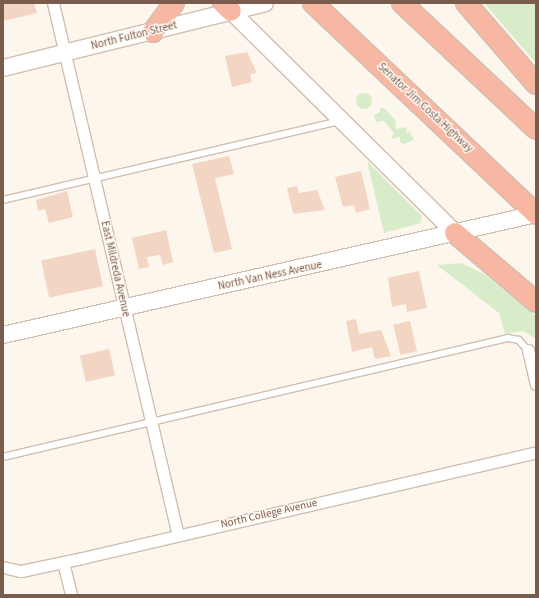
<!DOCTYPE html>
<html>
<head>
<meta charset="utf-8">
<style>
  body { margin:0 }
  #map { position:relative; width:539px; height:598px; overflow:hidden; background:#fdf6ec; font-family:"Source Sans 3",sans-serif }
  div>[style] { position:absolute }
  .green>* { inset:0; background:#d8ecc9 }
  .round { border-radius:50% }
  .building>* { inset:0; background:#f3d5c3; transform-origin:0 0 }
  .roads { filter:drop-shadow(1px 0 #d1beb0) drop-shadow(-1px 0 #d1beb0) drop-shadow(0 1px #d1beb0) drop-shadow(0 -1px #d1beb0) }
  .service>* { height:5.5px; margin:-2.75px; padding:0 2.75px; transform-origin:2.75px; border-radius:2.75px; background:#fff }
  .minor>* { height:11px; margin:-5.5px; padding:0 5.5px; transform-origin:5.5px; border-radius:5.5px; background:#fff }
  .secondary>* { height:16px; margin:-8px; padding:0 8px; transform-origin:8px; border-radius:8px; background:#fff }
  .motorway>* { height:20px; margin:-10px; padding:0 10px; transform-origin:10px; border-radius:10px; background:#f7b7a3 }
  span { translate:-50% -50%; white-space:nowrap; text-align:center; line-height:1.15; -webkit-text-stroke:3px #fffaf3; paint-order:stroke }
  .street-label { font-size:11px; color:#7a5c4d }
  .frame { position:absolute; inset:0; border:4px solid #7a5c4d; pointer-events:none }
</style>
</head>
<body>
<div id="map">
  <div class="green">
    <div style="clip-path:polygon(484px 3px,536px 3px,536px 63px,515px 39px)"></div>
    <div class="round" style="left:356px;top:93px;width:16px;height:16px"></div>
    <div style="clip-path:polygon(380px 108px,384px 108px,395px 120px,396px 129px,407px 127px,406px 133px,410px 132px,414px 140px,404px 144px,400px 142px,400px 137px,391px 139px,394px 133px,384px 121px,376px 122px,374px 115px,380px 112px)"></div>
    <div style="clip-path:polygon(367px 161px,422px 216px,421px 223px,384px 233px)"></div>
    <div style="clip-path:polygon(461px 263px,484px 274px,536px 316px,536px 339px,523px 331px,505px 334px,499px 313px,437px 265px)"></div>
  </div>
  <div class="building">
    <div style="clip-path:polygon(3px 3px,34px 3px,37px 13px,3px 21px)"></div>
    <div style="clip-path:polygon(247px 52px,257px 73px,250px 74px,252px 82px,232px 87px,225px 56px)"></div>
    <div style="clip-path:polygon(229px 156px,234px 174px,215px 178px,232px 249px,214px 253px,192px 164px)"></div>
    <div style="clip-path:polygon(361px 171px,370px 209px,356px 213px,354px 205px,343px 207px,335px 177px)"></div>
    <div style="clip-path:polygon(297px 186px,299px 193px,317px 190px,325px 210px,293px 214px,287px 188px)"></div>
    <div style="clip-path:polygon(67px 191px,73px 217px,49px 223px,45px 209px,38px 211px,36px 200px)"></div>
    <div style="clip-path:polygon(166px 230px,173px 262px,163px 265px,160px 255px,147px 257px,149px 267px,139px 269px,132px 238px)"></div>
    <div style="left:95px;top:249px;width:38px;height:55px;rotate:78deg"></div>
    <div style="clip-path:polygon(419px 271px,427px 308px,407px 312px,406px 304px,392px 307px,388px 278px)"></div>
    <div style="clip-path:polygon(356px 319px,359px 334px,381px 330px,391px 356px,375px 359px,372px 347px,352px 352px,346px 321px)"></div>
    <div style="left:410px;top:321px;width:31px;height:17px;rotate:77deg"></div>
    <div style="left:109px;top:349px;width:27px;height:30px;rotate:77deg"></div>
  </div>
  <div class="roads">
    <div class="service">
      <div style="left:3px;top:200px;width:346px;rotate:-13.2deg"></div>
      <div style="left:3px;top:457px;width:519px;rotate:-13.26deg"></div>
      <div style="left:508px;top:338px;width:11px;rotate:10deg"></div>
      <div style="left:519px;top:340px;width:13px;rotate:48deg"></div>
    </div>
    <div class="minor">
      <div style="left:53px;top:3px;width:547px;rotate:76.8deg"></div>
      <div style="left:528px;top:350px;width:35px;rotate:77deg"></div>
      <div style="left:63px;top:562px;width:34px;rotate:76deg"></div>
      <div style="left:3px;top:567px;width:18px;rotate:13deg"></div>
      <div style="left:21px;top:571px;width:62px;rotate:-12deg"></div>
      <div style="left:82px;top:558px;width:466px;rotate:-13.1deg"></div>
    </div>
    <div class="secondary">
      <div style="left:231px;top:11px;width:315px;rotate:44.7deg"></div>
      <div style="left:3px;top:68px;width:270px;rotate:-13.9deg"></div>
      <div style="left:3px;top:335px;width:547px;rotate:-12.79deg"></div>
    </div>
    <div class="motorway">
      <div style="left:223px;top:3px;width:11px;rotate:45deg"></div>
      <div style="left:313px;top:3px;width:307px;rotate:43.4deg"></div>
      <div style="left:402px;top:3px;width:184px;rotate:43.2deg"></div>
      <div style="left:466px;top:3px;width:107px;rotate:49.2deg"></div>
      <div style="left:153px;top:32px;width:36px;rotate:-54deg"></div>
      <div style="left:455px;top:233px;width:106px;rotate:40.4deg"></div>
    </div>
  </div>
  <div class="street-label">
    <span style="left:134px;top:36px;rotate:-14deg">North Fulton Street</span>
    <span style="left:425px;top:108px;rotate:43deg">Senator Jim Costa Highway</span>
    <span style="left:115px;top:269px;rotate:77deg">East Mildreda Avenue</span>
    <span style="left:270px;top:276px;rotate:-12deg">North Van Ness Avenue</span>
    <span style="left:269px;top:514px;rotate:-13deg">North College Avenue</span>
  </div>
  <div class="frame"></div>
</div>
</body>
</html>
